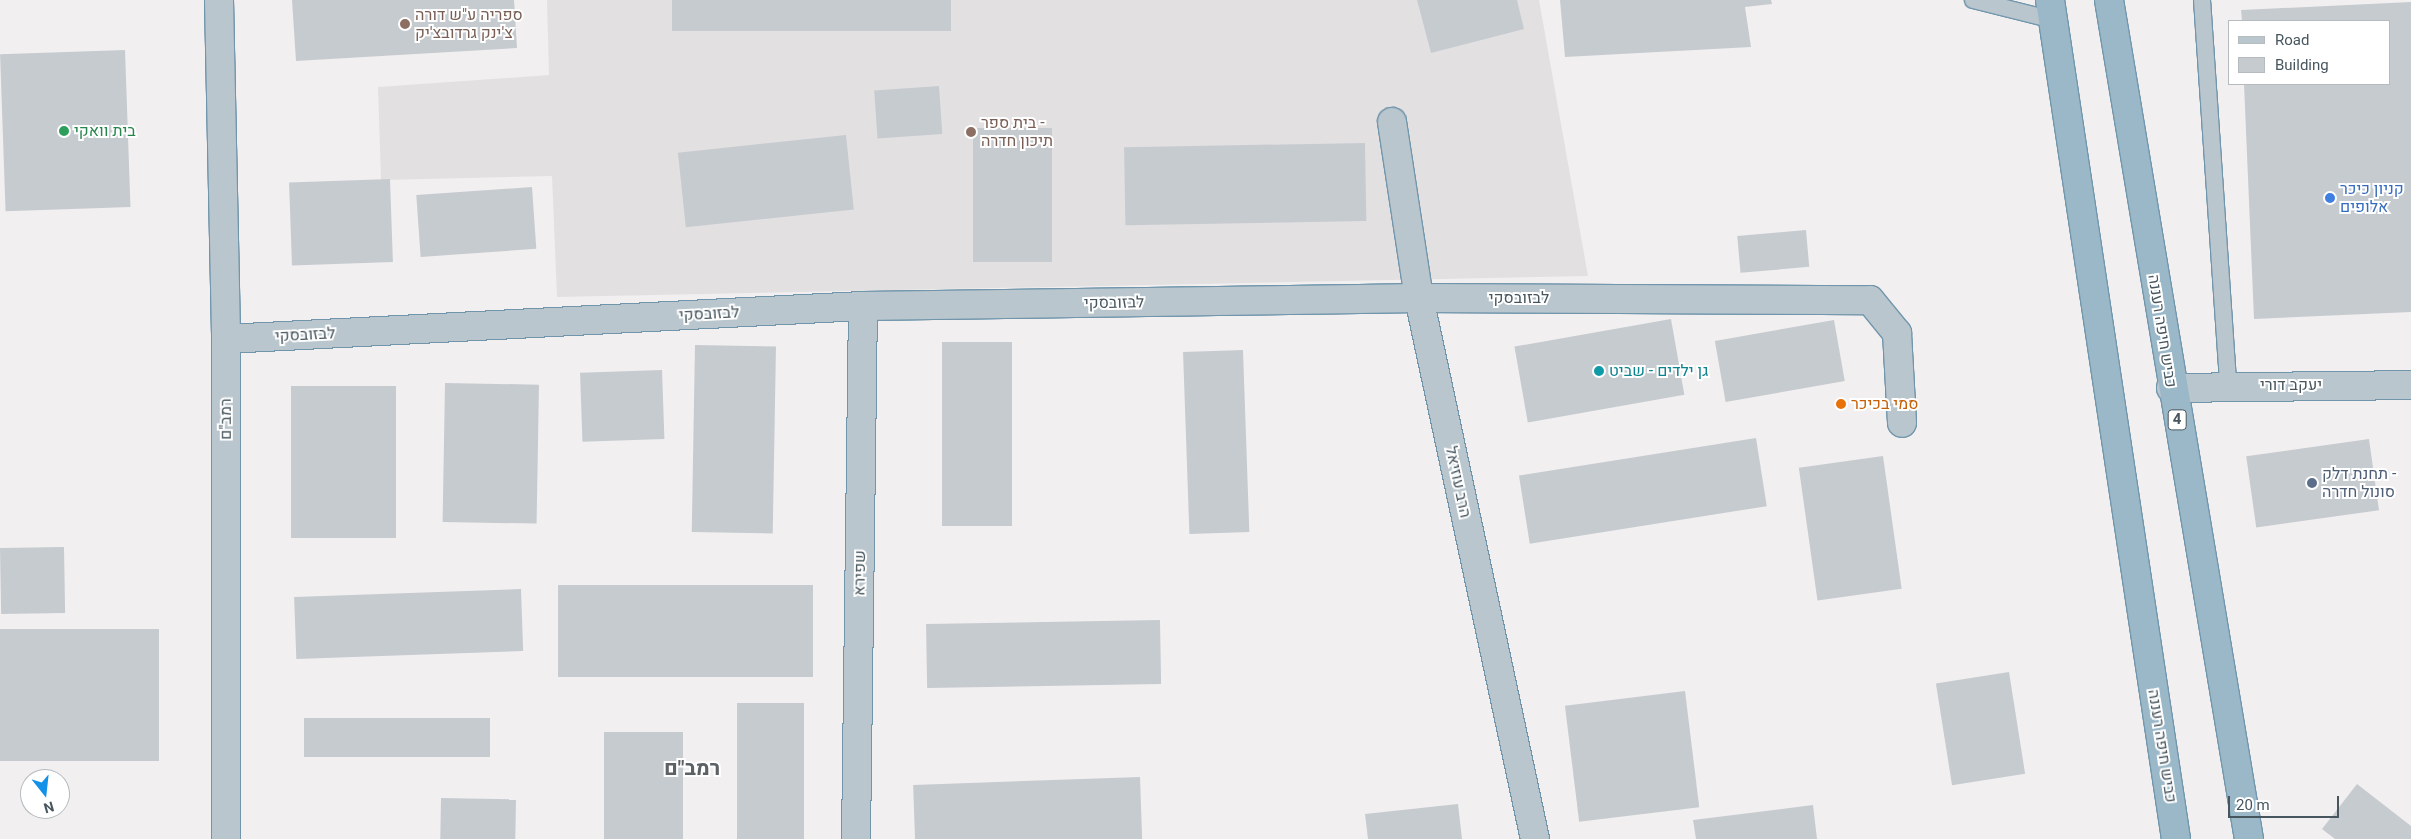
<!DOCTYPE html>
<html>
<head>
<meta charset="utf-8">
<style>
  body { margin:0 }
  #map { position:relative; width:2411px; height:839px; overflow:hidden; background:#f2eff0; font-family:Roboto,Heebo,sans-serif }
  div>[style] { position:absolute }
  .education>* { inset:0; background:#e3e0e2 }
  .building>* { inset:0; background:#c6cbcf; transform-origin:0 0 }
  .roads { filter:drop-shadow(1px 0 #7196ac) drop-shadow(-1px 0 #7196ac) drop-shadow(0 1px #7196ac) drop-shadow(0 -1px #7196ac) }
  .service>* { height:16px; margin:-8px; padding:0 8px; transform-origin:8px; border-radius:8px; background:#bac6cd }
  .minor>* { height:28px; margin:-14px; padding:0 14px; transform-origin:14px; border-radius:14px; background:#bac6cd }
  .trunk>* { height:28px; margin:-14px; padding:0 14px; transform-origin:14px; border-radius:14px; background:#9ab8c8 }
  .dots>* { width:14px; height:14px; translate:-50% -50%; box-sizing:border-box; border:2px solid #fff; border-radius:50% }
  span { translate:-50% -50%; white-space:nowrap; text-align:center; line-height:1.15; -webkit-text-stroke:4px #fff; paint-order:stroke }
  .shield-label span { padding:1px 4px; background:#fff; border:1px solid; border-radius:4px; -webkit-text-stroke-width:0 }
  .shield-label { font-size:15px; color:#47565e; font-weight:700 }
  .education-label { font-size:16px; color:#785e54 }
  .left { translate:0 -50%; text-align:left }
  .leisure-label { font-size:16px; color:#27864d }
  .shop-label { font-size:16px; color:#366cbe }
  .street-label { font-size:16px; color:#47565e }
  .culture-label { font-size:16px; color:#0d838f }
  .food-label { font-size:16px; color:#c56008 }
  .service-label { font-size:16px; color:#4e5e75 }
  .district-label { font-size:21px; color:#5c6165; font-weight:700 }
  .legend { position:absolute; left:2228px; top:20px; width:162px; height:65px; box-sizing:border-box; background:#fff; border:1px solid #b5bbbf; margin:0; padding:6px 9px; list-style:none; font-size:15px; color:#47565e }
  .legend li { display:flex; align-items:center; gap:10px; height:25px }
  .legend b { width:25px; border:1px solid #b5bbbf }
  .north { position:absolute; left:20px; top:769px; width:50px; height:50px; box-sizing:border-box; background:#fff; border:1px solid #b5bbbf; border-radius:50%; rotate:164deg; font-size:14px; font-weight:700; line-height:20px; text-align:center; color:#47565e }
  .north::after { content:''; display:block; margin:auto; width:18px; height:22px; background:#1291e9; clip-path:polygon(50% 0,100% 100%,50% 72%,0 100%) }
  .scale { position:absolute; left:2228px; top:796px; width:111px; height:22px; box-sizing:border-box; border:2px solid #47565e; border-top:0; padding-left:6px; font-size:15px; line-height:18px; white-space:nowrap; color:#47565e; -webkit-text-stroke:4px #fff; paint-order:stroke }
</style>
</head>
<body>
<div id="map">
  <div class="education">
    <div style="clip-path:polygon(547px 0,1539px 0,1588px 276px,557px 297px,552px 176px,381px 180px,378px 87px,549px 75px)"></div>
  </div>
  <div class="building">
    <div style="clip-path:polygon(292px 0,514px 0,517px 48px,296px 61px)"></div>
    <div style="left:672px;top:0;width:279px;height:31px"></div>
    <div style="clip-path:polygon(1417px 0,1517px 0,1524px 29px,1431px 53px)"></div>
    <div style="clip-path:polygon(1560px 0,1771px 0,1772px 4px,1745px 7px,1751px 47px,1565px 57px)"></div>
    <div style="clip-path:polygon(2411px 2px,2411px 312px,2254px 319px,2244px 84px,2390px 84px,2390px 21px,2242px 21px,2241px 10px)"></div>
    <div style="left:125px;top:50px;width:157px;height:125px;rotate:88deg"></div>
    <div style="left:939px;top:86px;width:48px;height:65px;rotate:86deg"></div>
    <div style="left:1052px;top:128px;width:134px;height:79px;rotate:90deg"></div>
    <div style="left:846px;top:135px;width:75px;height:169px;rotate:84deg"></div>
    <div style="left:1365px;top:143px;width:78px;height:241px;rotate:89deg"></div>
    <div style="left:390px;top:179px;width:83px;height:101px;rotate:88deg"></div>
    <div style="left:532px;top:187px;width:62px;height:116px;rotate:86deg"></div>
    <div style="left:1806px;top:230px;width:37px;height:69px;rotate:85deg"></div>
    <div style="left:1671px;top:319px;width:77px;height:159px;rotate:80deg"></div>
    <div style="left:1834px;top:320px;width:62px;height:121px;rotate:80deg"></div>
    <div style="left:942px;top:342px;width:70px;height:184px"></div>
    <div style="left:695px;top:345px;width:81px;height:187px;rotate:1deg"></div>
    <div style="left:1243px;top:350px;width:182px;height:60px;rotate:88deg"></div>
    <div style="left:662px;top:370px;width:69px;height:82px;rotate:88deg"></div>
    <div style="left:445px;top:383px;width:94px;height:139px;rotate:1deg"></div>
    <div style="left:291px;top:386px;width:105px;height:152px"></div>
    <div style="left:1756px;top:438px;width:69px;height:240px;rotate:81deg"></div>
    <div style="left:2369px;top:439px;width:72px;height:124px;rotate:82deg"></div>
    <div style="left:1883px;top:456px;width:134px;height:85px;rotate:82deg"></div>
    <div style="left:64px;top:547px;width:66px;height:64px;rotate:89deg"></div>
    <div style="left:558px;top:585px;width:255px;height:92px"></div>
    <div style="left:521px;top:589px;width:62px;height:227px;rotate:88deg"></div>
    <div style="left:1160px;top:620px;width:64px;height:234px;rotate:89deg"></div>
    <div style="left:0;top:629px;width:159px;height:132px"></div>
    <div style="left:2009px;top:672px;width:103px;height:74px;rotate:81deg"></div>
    <div style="left:1685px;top:691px;width:117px;height:121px;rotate:83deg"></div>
    <div style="left:737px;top:703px;width:67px;height:136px"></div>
    <div style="left:490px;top:718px;width:39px;height:186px;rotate:90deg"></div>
    <div style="left:604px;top:732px;width:79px;height:107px"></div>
    <div style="left:1140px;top:777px;width:62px;height:227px;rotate:88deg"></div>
    <div style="clip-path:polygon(2357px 784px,2411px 826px,2411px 839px,2335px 839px,2322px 829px)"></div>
    <div style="left:441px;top:798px;width:75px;height:41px;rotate:1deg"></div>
    <div style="clip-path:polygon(1458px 804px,1462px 839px,1368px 839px,1365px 814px)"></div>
    <div style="clip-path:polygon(1813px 805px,1817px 839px,1696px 839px,1693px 820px)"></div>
  </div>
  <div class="roads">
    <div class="service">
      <div style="left:1973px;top:0;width:82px;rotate:14deg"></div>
      <div style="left:2202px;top:0;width:386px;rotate:86.1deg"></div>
    </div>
    <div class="minor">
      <div style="left:219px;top:0;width:339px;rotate:88.8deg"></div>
      <div style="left:226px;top:339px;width:500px;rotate:90deg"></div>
      <div style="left:1392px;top:122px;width:178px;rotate:81.3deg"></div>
      <div style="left:1419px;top:298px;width:553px;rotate:77.9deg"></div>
      <div style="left:226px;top:339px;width:638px;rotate:-2.97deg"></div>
      <div style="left:863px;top:306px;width:556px;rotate:-0.82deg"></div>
      <div style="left:1419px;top:298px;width:451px;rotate:0.3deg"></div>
      <div style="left:1870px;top:300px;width:43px;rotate:50.7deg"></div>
      <div style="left:1897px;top:333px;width:90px;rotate:86.8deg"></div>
      <div style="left:2171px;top:388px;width:240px;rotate:-0.7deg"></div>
      <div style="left:856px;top:839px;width:533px;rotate:-89.25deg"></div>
    </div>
    <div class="trunk">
      <div style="left:2050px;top:0;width:848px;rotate:81.46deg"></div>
      <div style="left:2109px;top:0;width:851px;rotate:80.53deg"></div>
    </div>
  </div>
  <div class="dots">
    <div style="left:405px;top:24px;background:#8d6e63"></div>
    <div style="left:64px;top:131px;background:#2e9e5b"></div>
    <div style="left:971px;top:132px;background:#8d6e63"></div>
    <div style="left:2330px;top:198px;background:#3f7fe0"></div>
    <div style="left:1599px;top:371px;background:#0f9aa8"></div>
    <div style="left:1841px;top:404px;background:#e8710a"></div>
    <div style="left:2312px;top:483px;background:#5c6f8a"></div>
  </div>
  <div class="shield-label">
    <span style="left:2177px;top:420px">4</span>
  </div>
  <div class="education-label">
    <span class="left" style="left:415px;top:24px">ספריה ע"ש דורה<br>צ'ינק גרדובצ'יק</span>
    <span class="left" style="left:981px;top:132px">בית ספר -<br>תיכון חדרה</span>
  </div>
  <div class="leisure-label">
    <span class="left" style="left:74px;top:131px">בית וואקי</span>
  </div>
  <div class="shop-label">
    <span class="left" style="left:2340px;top:198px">קניון כיכר<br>אלופים</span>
  </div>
  <div class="street-label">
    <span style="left:1519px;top:298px">לבזובסקי</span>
    <span style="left:1114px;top:303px;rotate:-1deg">לבזובסקי</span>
    <span style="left:709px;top:314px;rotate:-3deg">לבזובסקי</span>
    <span style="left:2162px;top:331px;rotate:81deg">כביש חיפה רעננה</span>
    <span style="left:305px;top:335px;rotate:-3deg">לבזובסקי</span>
    <span style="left:2291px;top:385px">יעקב דורי</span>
    <span style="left:226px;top:419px;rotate:-90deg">רמב"ם</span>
    <span style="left:1458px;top:482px;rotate:78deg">הרב עוזיאל</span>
    <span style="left:860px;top:573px;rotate:-89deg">שפירא</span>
    <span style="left:2162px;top:746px;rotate:81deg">כביש חיפה רעננה</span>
  </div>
  <div class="culture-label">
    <span class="left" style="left:1609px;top:371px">גן ילדים - שביט</span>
  </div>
  <div class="food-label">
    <span class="left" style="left:1851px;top:404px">סמי בכיכר</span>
  </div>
  <div class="service-label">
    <span class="left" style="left:2322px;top:483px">תחנת דלק -<br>סונול חדרה</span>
  </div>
  <div class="district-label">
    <span style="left:692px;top:768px">רמב"ם</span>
  </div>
  <ul class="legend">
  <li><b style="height:6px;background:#bac6cd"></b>Road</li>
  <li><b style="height:14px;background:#c6cbcf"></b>Building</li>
  </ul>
  <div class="north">N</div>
  <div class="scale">20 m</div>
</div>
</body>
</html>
